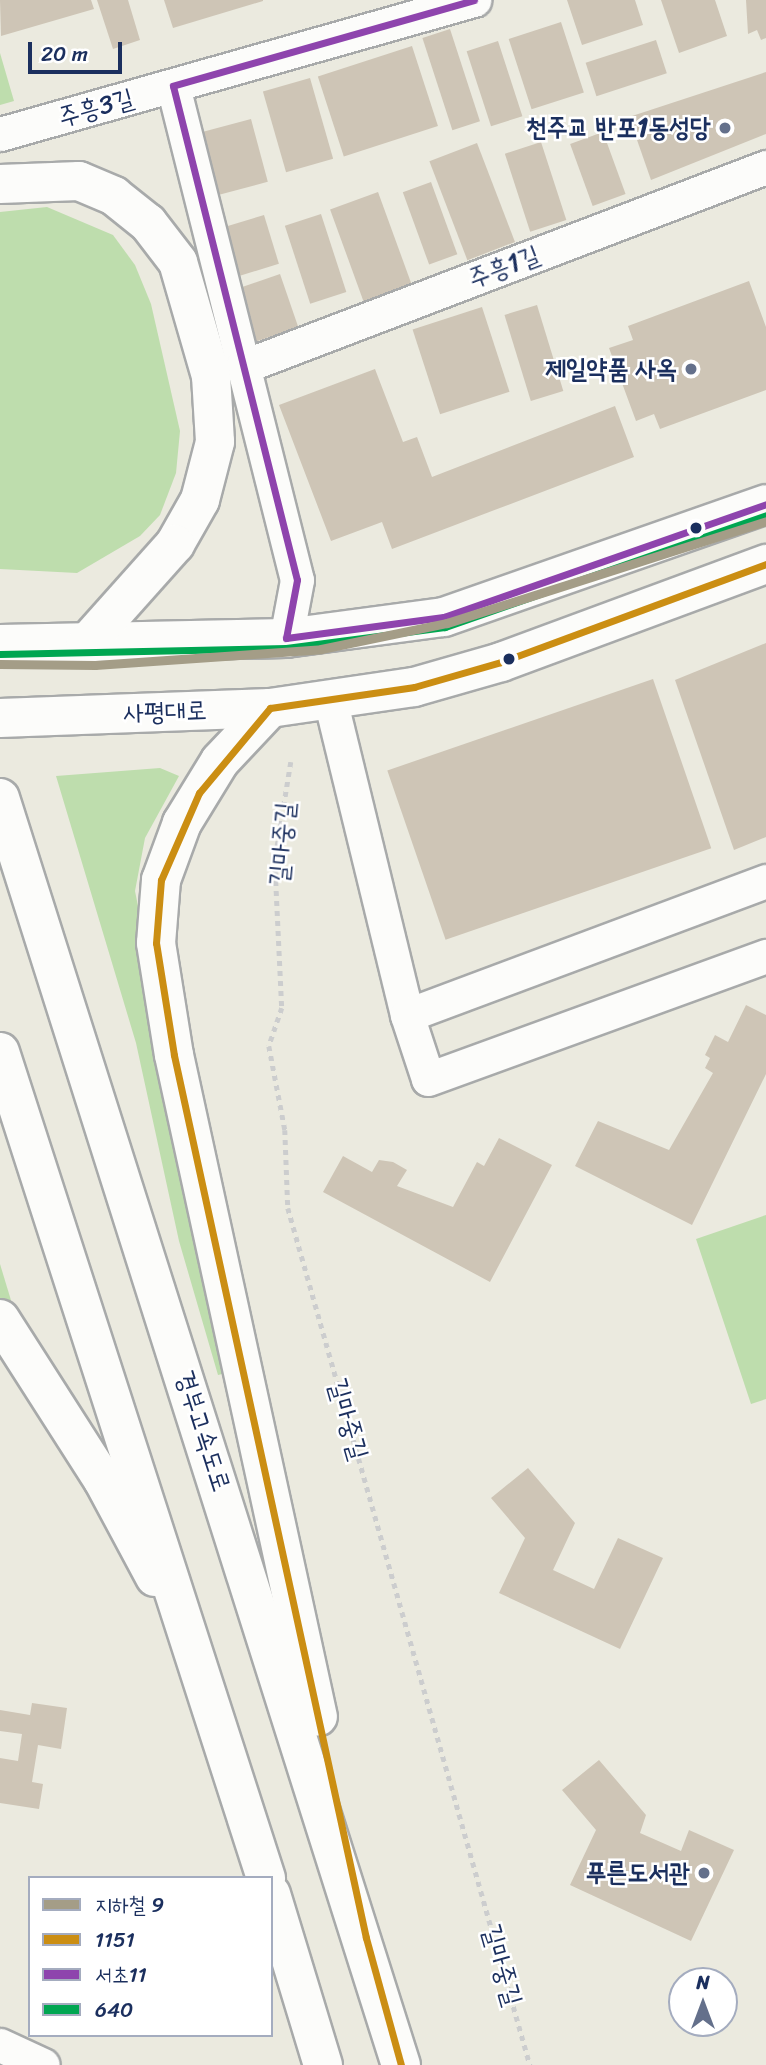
<!DOCTYPE html>
<html>
<head>
<meta charset="utf-8">
<style>
  body { margin:0 }
  #map { position:relative; width:766px; height:2065px; overflow:hidden; background:#ebeadf; font-family:Sriracha,"Poor Story",sans-serif }
  div>[style] { position:absolute }
  .green>* { inset:0; background:#beddad }
  .building>* { inset:0; background:#cec5b6; transform-origin:0 0 }
  .path>* { height:4.5px; margin-top:-2.25px; transform-origin:0; background:repeating-linear-gradient(90deg,#cccdce 0 5px,transparent 0 10px) }
  .roads { filter:drop-shadow(2px 0 #a8aaaa) drop-shadow(-2px 0 #a8aaaa) drop-shadow(0 2px #a8aaaa) drop-shadow(0 -2px #a8aaaa) }
  .minor>* { height:33px; margin:-16.5px; padding:0 16.5px; transform-origin:16.5px; border-radius:16.5px; background:#fcfcfa }
  .major>* { height:38px; margin:-19px; padding:0 19px; transform-origin:19px; border-radius:19px; background:#fcfcfa }
  .highway>* { height:38px; margin:-19px; padding:0 19px; transform-origin:19px; border-radius:19px; background:#fcfcfa }
  .bus-1>* { height:7px; margin:-3.5px; padding:0 3.5px; transform-origin:3.5px; border-radius:3.5px; background:#cb8e13 }
  .bus-2>* { height:7px; margin:-3.5px; padding:0 3.5px; transform-origin:3.5px; border-radius:3.5px; background:#8e44ad }
  .bus-3>* { height:7px; margin:-3.5px; padding:0 3.5px; transform-origin:3.5px; border-radius:3.5px; background:#00a651 }
  .metro-1>* { height:9px; margin:-4.5px; padding:0 4.5px; transform-origin:4.5px; border-radius:4.5px; background:#a49d87 }
  .dots>* { width:19px; height:19px; translate:-50% -50%; box-sizing:border-box; border:4px solid #fff; border-radius:50% }
  span { translate:-50% -50%; white-space:nowrap; text-align:center; line-height:1.15; -webkit-text-stroke:5px #fff; paint-order:stroke }
  .street-label { font-size:26px; color:#1b2f5e }
  .poi-label { font-size:26px; color:#1b2f5e; font-weight:700 }
  .right { translate:-100% -50%; text-align:right }
  .legend { position:absolute; left:28px; top:1876px; width:245px; height:161px; box-sizing:border-box; background:#fff; border:2px solid #a4acbf; margin:0; padding:9px 12px; list-style:none; font-size:21px; color:#1b2f5e }
  .legend li { display:flex; align-items:center; gap:14px; height:35px }
  .legend b { width:35px; border:2px solid #a4acbf }
  .north { position:absolute; left:668px; top:1967px; width:70px; height:70px; box-sizing:border-box; background:#fff; border:2px solid #a4acbf; border-radius:50%; rotate:0deg; font-size:19px; font-weight:700; line-height:28px; text-align:center; color:#1b2f5e }
  .north::after { content:''; display:block; margin:auto; width:24px; height:32px; background:#64708b; clip-path:polygon(50% 0,100% 100%,50% 72%,0 100%) }
  .scale { position:absolute; left:28px; top:42px; width:94px; height:32px; box-sizing:border-box; border:4px solid #1b2f5e; border-top:0; padding-left:9px; font-size:21px; line-height:24px; white-space:nowrap; color:#1b2f5e; -webkit-text-stroke:5px #fff; paint-order:stroke }
</style>
</head>
<body>
<div id="map">
  <div class="green">
    <div style="clip-path:polygon(0 53px,14px 101px,0 105px)"></div>
    <div style="clip-path:polygon(47px 207px,113px 235px,135px 265px,151px 304px,180px 431px,176px 473px,160px 515px,140px 536px,77px 573px,0 569px,0 212px)"></div>
    <div style="clip-path:polygon(160px 768px,179px 776px,145px 838px,135px 891px,231px 1372px,218px 1375px,179px 1241px,136px 1043px,56px 776px)"></div>
    <div style="clip-path:polygon(766px 1215px,766px 1399px,751px 1404px,696px 1239px)"></div>
    <div style="clip-path:polygon(0 1264px,23px 1340px,0 1305px)"></div>
  </div>
  <div class="building">
    <div style="clip-path:polygon(0 0,91px 0,94px 9px,1px 36px)"></div>
    <div style="clip-path:polygon(97px 0,128px 0,140px 40px,113px 49px)"></div>
    <div style="clip-path:polygon(164px 0,263px 0,263px 1px,173px 28px)"></div>
    <div style="clip-path:polygon(567px 0,635px 0,643px 25px,582px 45px)"></div>
    <div style="clip-path:polygon(661px 0,715px 0,727px 36px,679px 53px)"></div>
    <div style="clip-path:polygon(746px 0,766px 0,766px 38px,761px 40px,757px 30px,748px 34px)"></div>
    <div style="left:561px;top:22px;width:74px;height:55px;rotate:72deg"></div>
    <div style="left:450px;top:29px;width:97px;height:29px;rotate:72deg"></div>
    <div style="left:656px;top:40px;width:35px;height:74px;rotate:72deg"></div>
    <div style="left:498px;top:41px;width:79px;height:33px;rotate:72deg"></div>
    <div style="left:412px;top:46px;width:84px;height:99px;rotate:72deg"></div>
    <div style="clip-path:polygon(766px 72px,766px 134px,651px 180px,629px 117px)"></div>
    <div style="left:310px;top:78px;width:84px;height:49px;rotate:74deg"></div>
    <div style="left:251px;top:119px;width:65px;height:64px;rotate:75deg"></div>
    <div style="left:603px;top:132px;width:66px;height:35px;rotate:70deg"></div>
    <div style="left:541px;top:142px;width:82px;height:38px;rotate:72deg"></div>
    <div style="left:477px;top:143px;width:106px;height:51px;rotate:69deg"></div>
    <div style="left:431px;top:182px;width:77px;height:30px;rotate:70deg"></div>
    <div style="left:378px;top:192px;width:100px;height:51px;rotate:70deg"></div>
    <div style="left:321px;top:214px;width:82px;height:38px;rotate:72deg"></div>
    <div style="left:264px;top:215px;width:51px;height:50px;rotate:73deg"></div>
    <div style="left:280px;top:274px;width:56px;height:50px;rotate:71deg"></div>
    <div style="clip-path:polygon(749px 281px,766px 327px,766px 390px,660px 429px,654px 414px,636px 421px,609px 348px,633px 340px,628px 326px)"></div>
    <div style="left:537px;top:305px;width:90px;height:34px;rotate:73deg"></div>
    <div style="left:482px;top:307px;width:89px;height:73px;rotate:72deg"></div>
    <div style="clip-path:polygon(375px 369px,403px 442px,417px 437px,432px 477px,615px 406px,634px 457px,392px 549px,382px 522px,331px 541px,279px 405px)"></div>
    <div style="clip-path:polygon(766px 643px,766px 837px,734px 850px,675px 680px)"></div>
    <div style="left:653px;top:679px;width:179px;height:281px;rotate:71deg"></div>
    <div style="clip-path:polygon(746px 1005px,766px 1015px,766px 1074px,692px 1225px,575px 1166px,598px 1121px,669px 1150px,713px 1073px,705px 1068px,710px 1058px,705px 1055px,715px 1035px,728px 1042px)"></div>
    <div style="clip-path:polygon(499px 1138px,552px 1165px,490px 1282px,323px 1192px,343px 1156px,372px 1172px,379px 1160px,393px 1162px,407px 1170px,397px 1186px,453px 1207px,477px 1162px,484px 1166px)"></div>
    <div style="clip-path:polygon(528px 1468px,575px 1523px,553px 1570px,594px 1589px,618px 1538px,663px 1558px,620px 1649px,499px 1593px,525px 1538px,491px 1498px)"></div>
    <div style="clip-path:polygon(32px 1703px,67px 1708px,61px 1749px,38px 1745px,32px 1782px,43px 1784px,39px 1809px,0 1803px,0 1758px,18px 1761px,22px 1734px,0 1731px,0 1710px,30px 1715px)"></div>
    <div style="clip-path:polygon(599px 1760px,646px 1815px,640px 1833px,681px 1851px,689px 1830px,734px 1850px,691px 1941px,570px 1885px,596px 1830px,562px 1790px)"></div>
  </div>
  <div class="path">
    <div style="left:291px;top:762px;width:100px;rotate:99.2deg"></div>
    <div style="left:275px;top:861px;width:147px;rotate:87.3deg"></div>
    <div style="left:282px;top:1008px;width:40px;rotate:108.9deg"></div>
    <div style="left:269px;top:1046px;width:86px;rotate:79.2deg"></div>
    <div style="left:285px;top:1130px;width:78px;rotate:87.8deg"></div>
    <div style="left:288px;top:1208px;width:891px;rotate:74.23deg"></div>
  </div>
  <div class="roads">
    <div class="minor">
      <div style="left:173px;top:86px;width:509px;rotate:75.91deg"></div>
      <div style="left:297px;top:580px;width:59px;rotate:100.7deg"></div>
      <div style="left:0;top:134px;width:493px;rotate:-15.8deg"></div>
      <div style="left:242px;top:367px;width:561px;rotate:-20.89deg"></div>
      <div style="left:331px;top:703px;width:321px;rotate:76.3deg"></div>
      <div style="left:766px;top:881px;width:383px;rotate:159.5deg"></div>
      <div style="left:407px;top:1015px;width:67px;rotate:71.8deg"></div>
      <div style="left:428px;top:1079px;width:360px;rotate:-20deg"></div>
      <div style="left:0;top:2045px;width:47px;rotate:24.9deg"></div>
    </div>
    <div class="major">
      <div style="left:0;top:644px;width:286px;rotate:-1.2deg"></div>
      <div style="left:286px;top:638px;width:159px;rotate:-7.6deg"></div>
      <div style="left:444px;top:617px;width:341px;rotate:-19.3deg"></div>
      <div style="left:0;top:718px;width:270px;rotate:-2.1deg"></div>
      <div style="left:270px;top:708px;width:146px;rotate:-8.3deg"></div>
      <div style="left:414px;top:687px;width:91px;rotate:-16deg"></div>
      <div style="left:501px;top:662px;width:283px;rotate:-20.3deg"></div>
    </div>
    <div class="highway">
      <div style="left:0;top:184px;width:79px;rotate:-2.2deg"></div>
      <div style="left:79px;top:181px;width:38px;rotate:23deg"></div>
      <div style="left:114px;top:196px;width:43px;rotate:38.5deg"></div>
      <div style="left:148px;top:223px;width:49px;rotate:52.4deg"></div>
      <div style="left:178px;top:262px;width:119px;rotate:73.9deg"></div>
      <div style="left:211px;top:376px;width:66px;rotate:86.5deg"></div>
      <div style="left:215px;top:442px;width:60px;rotate:104.5deg"></div>
      <div style="left:200px;top:500px;width:51px;rotate:119.6deg"></div>
      <div style="left:175px;top:544px;width:135px;rotate:131.7deg"></div>
      <div style="left:270px;top:708px;width:73px;rotate:133.3deg"></div>
      <div style="left:220px;top:761px;width:73px;rotate:121.5deg"></div>
      <div style="left:182px;top:823px;width:61px;rotate:110.2deg"></div>
      <div style="left:161px;top:880px;width:63px;rotate:94.5deg"></div>
      <div style="left:156px;top:943px;width:113px;rotate:80.9deg"></div>
      <div style="left:174px;top:1055px;width:677px;rotate:77.73deg"></div>
      <div style="left:0;top:798px;width:1329px;rotate:72.44deg"></div>
      <div style="left:0;top:1052px;width:868px;rotate:72.15deg"></div>
      <div style="left:0;top:1319px;width:191px;rotate:57.4deg"></div>
      <div style="left:103px;top:1480px;width:110px;rotate:61.8deg"></div>
      <div style="left:271px;top:1894px;width:179px;rotate:73.1deg"></div>
    </div>
  </div>
  <div class="bus-1">
    <div style="left:401px;top:2065px;width:132px;rotate:-105.4deg"></div>
    <div style="left:366px;top:1938px;width:904px;rotate:-102.27deg"></div>
    <div style="left:174px;top:1055px;width:113px;rotate:-99.1deg"></div>
    <div style="left:156px;top:943px;width:63px;rotate:-85.5deg"></div>
    <div style="left:161px;top:880px;width:95px;rotate:-66.4deg"></div>
    <div style="left:199px;top:793px;width:111px;rotate:-50.1deg"></div>
    <div style="left:270px;top:708px;width:146px;rotate:-8.3deg"></div>
    <div style="left:414px;top:687px;width:91px;rotate:-16deg"></div>
    <div style="left:501px;top:662px;width:283px;rotate:-20.3deg"></div>
  </div>
  <div class="bus-2">
    <div style="left:474px;top:0;width:313px;rotate:164.1deg"></div>
    <div style="left:173px;top:86px;width:509px;rotate:75.91deg"></div>
    <div style="left:297px;top:580px;width:59px;rotate:100.7deg"></div>
    <div style="left:286px;top:638px;width:159px;rotate:-7.6deg"></div>
    <div style="left:444px;top:617px;width:341px;rotate:-19.3deg"></div>
  </div>
  <div class="bus-3">
    <div style="left:0;top:654px;width:286px;rotate:-1.2deg"></div>
    <div style="left:286px;top:648px;width:160px;rotate:-7.5deg"></div>
    <div style="left:445px;top:627px;width:340px;rotate:-19.2deg"></div>
  </div>
  <div class="metro-1">
    <div style="left:0;top:664px;width:95px;rotate:0.6deg"></div>
    <div style="left:95px;top:665px;width:227px;rotate:-4deg"></div>
    <div style="left:321px;top:649px;width:129px;rotate:-11.7deg"></div>
    <div style="left:447px;top:623px;width:335px;rotate:-17.7deg"></div>
  </div>
  <div class="dots">
    <div style="left:725px;top:128px;background:#64708b"></div>
    <div style="left:691px;top:369px;background:#64708b"></div>
    <div style="left:696px;top:528px;background:#1b2f5e"></div>
    <div style="left:509px;top:659px;background:#1b2f5e"></div>
    <div style="left:704px;top:1873px;background:#64708b"></div>
  </div>
  <div class="street-label">
    <span style="left:96px;top:108px;rotate:-16deg">주흥3길</span>
    <span style="left:504px;top:267px;rotate:-21deg">주흥1길</span>
    <span style="left:165px;top:712px;rotate:-2deg">사평대로</span>
    <span style="left:282px;top:844px;rotate:-85deg">길마중길</span>
    <span style="left:348px;top:1419px;rotate:74deg">길마중길</span>
    <span style="left:203px;top:1431px;rotate:72deg">경부고속도로</span>
    <span style="left:502px;top:1965px;rotate:74deg">길마중길</span>
  </div>
  <div class="poi-label">
    <span class="right" style="left:711px;top:128px">천주교 반포1동성당</span>
    <span class="right" style="left:677px;top:369px">제일약품 사옥</span>
    <span class="right" style="left:690px;top:1873px">푸른도서관</span>
  </div>
  <ul class="legend">
  <li><b style="height:9px;background:#a49d87"></b>지하철 9</li>
  <li><b style="height:9px;background:#cb8e13"></b>1151</li>
  <li><b style="height:9px;background:#8e44ad"></b>서초11</li>
  <li><b style="height:9px;background:#00a651"></b>640</li>
  </ul>
  <div class="north">N</div>
  <div class="scale">20 m</div>
</div>
</body>
</html>
